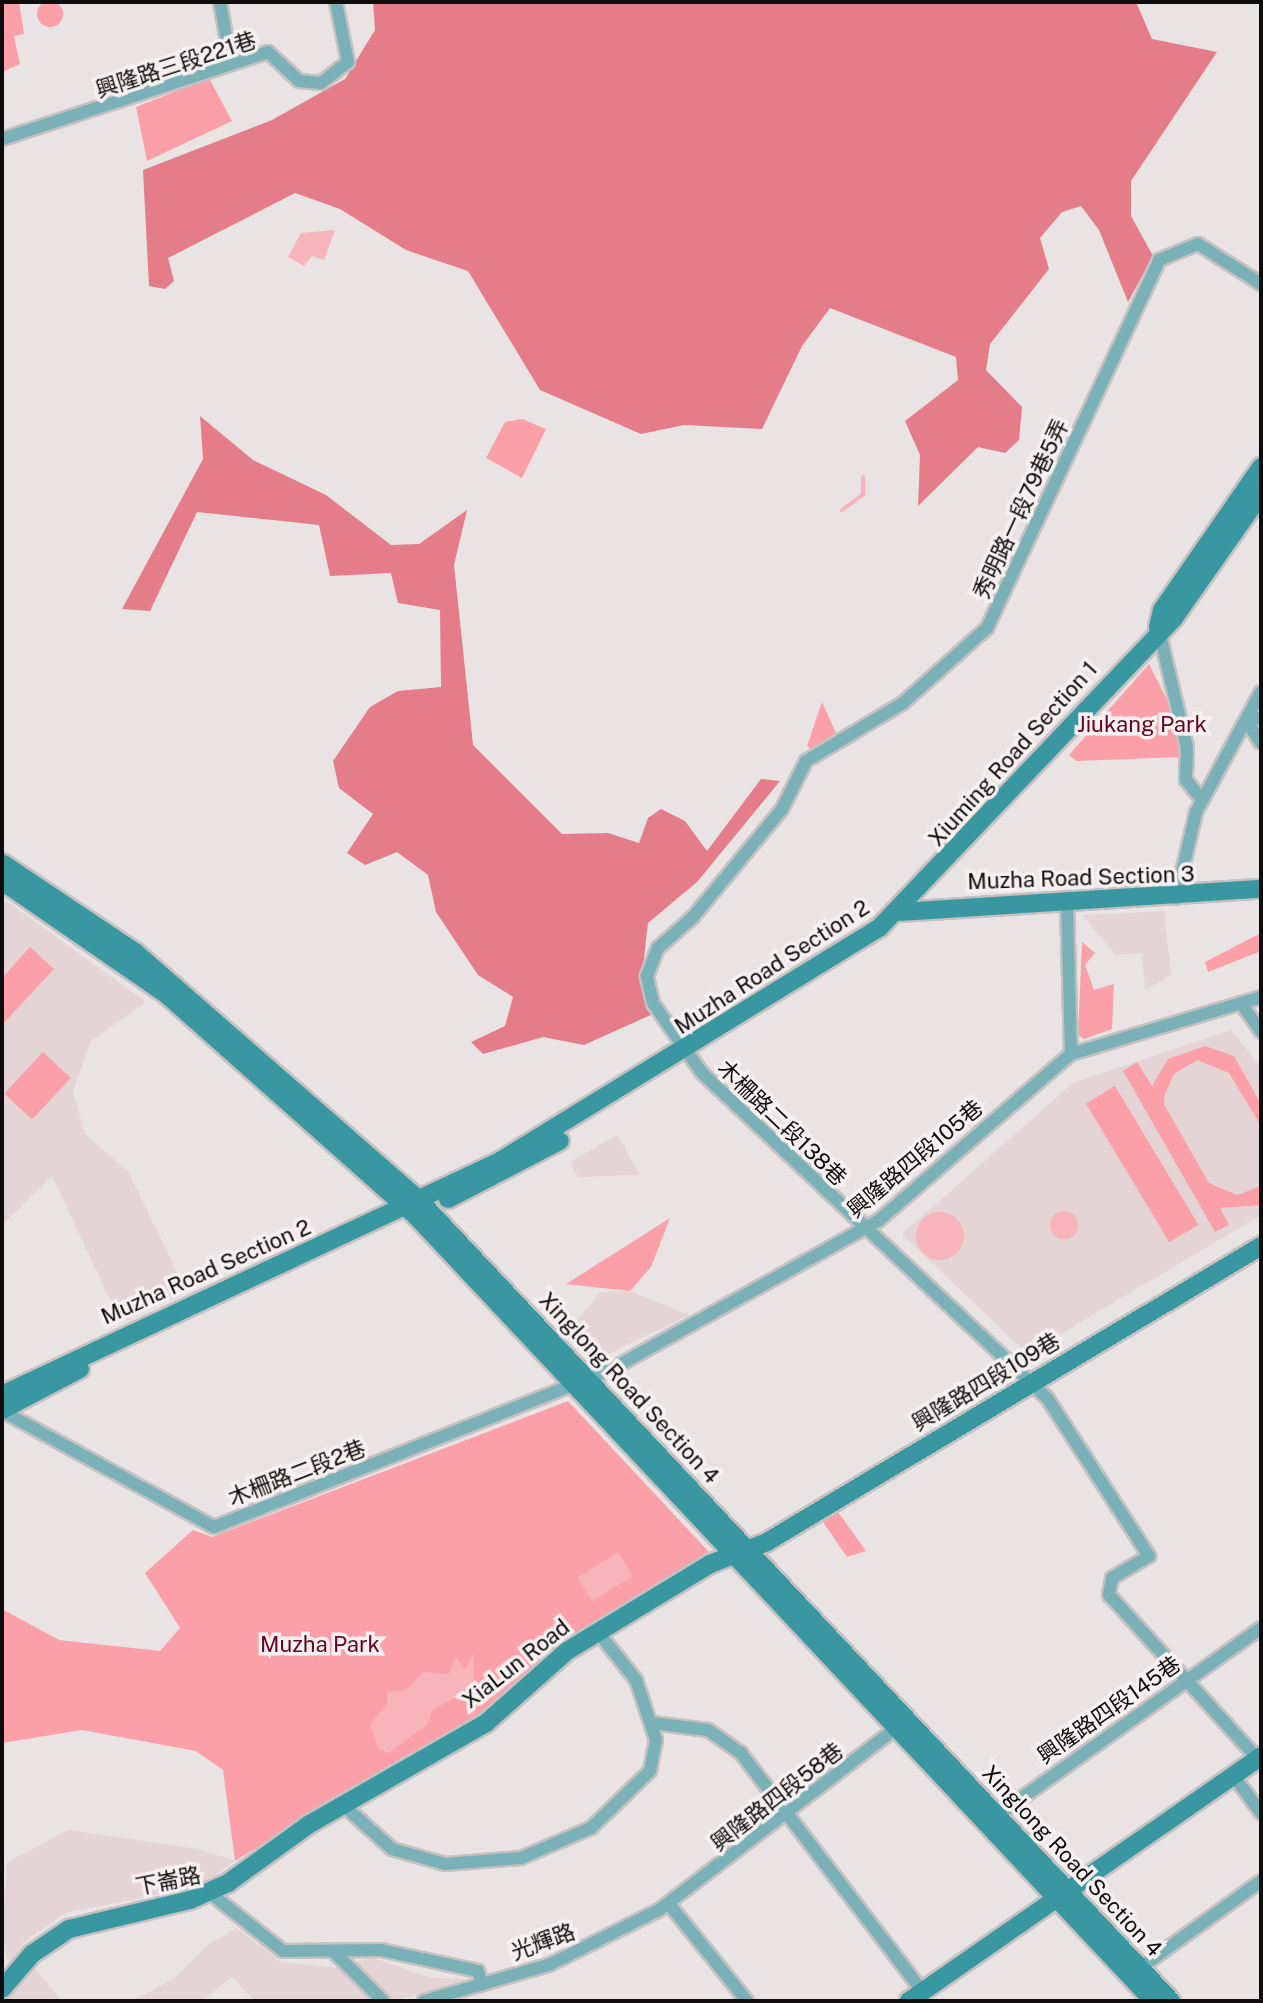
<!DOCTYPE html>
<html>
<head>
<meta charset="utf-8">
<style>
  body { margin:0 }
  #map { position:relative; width:1263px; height:2003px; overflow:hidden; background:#e9e3e3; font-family:"Public Sans","Noto Sans TC",sans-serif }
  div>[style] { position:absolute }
  .built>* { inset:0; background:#e4d4d5 }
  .green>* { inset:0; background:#fba0a9; transform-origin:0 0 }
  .round { border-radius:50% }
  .forest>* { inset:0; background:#e57c89 }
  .water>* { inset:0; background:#f7b4ba; transform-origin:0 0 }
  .stream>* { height:4px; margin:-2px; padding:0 2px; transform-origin:2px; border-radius:2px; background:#f7b4ba }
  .roads { filter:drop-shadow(2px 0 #c6c1c1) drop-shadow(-2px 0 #c6c1c1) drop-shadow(0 2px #c6c1c1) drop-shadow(0 -2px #c6c1c1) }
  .street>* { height:12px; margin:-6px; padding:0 6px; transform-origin:6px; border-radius:6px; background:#7ab1b8 }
  .secondary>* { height:18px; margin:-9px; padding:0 9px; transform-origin:9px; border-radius:9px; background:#3997a2 }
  span { translate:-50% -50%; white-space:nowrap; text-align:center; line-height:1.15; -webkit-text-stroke:7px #f7f0f0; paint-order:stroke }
  .street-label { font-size:22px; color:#0e0c0c }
  .park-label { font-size:22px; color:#650220 }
  .frame { position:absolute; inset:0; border:4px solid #0e0c0c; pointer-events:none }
</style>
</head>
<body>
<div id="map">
  <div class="built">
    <div style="clip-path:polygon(8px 902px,146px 1002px,91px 1041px,73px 1091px,85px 1134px,128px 1171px,187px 1293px,121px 1323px,52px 1176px,2px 1225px,2px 904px)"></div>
    <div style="clip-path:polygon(1164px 911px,1171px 975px,1145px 990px,1142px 953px,1116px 955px,1082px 915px)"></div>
    <div style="clip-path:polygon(1231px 1030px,1261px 1067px,1261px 1215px,1027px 1354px,902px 1234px,1073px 1083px)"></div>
    <div style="clip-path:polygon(617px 1135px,640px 1175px,578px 1177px,570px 1162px)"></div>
    <div style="clip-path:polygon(630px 1291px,689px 1315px,592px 1362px,569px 1331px,600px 1292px)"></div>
    <div style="clip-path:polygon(69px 1830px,198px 1849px,235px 1861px,198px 1887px,65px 1913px,24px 1942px,9px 1965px,2px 1935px,7px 1862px)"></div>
    <div style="clip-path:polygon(237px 1928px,281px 1962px,340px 1968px,371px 1957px,431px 1978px,468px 1979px,394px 2001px,255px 2001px,232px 1977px,201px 2001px,132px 2001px,175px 1978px,209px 1944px)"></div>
    <div style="clip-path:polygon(35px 1968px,61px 2001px,6px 2001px,8px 1997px)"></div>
  </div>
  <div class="green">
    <div class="round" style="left:37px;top:1px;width:26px;height:26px"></div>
    <div style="clip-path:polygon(2px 2px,19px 2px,24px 34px,14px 36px,20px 64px,2px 72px)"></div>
    <div style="clip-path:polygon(209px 78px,232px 121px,147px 161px,136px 107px)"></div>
    <div style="clip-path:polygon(522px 419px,546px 429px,522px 478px,486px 458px,505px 422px)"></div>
    <div style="clip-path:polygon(1149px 664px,1176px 717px,1181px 757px,1076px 761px,1069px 755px)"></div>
    <div style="clip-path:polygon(822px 702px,836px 733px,811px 749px,807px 746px)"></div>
    <div style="clip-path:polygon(1261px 933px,1261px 951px,1208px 972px,1205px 962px)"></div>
    <div style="clip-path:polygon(1082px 942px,1095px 953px,1085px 965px,1094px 990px,1114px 984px,1112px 1029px,1084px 1039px,1078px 1035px)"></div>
    <div style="clip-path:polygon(30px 947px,54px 969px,2px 1025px,2px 978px)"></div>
    <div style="clip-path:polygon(1205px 1046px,1234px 1056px,1261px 1104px,1261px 1126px,1229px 1073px,1197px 1060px,1174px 1074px,1165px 1094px,1164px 1104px,1209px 1183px,1237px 1195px,1261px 1186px,1261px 1205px,1220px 1208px,1229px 1225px,1215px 1232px,1123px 1071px,1137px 1062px,1152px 1086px,1168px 1059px)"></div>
    <div style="left:43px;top:1052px;width:38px;height:57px;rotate:43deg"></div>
    <div style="left:1115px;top:1086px;width:162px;height:34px;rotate:59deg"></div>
    <div style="clip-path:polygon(670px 1218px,651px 1267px,630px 1291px,566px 1284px)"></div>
    <div style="clip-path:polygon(568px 1401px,709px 1552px,568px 1639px,526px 1684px,470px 1727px,403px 1757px,235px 1861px,223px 1770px,196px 1751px,82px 1730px,2px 1743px,2px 1609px,59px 1640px,160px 1651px,180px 1628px,145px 1573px,193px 1530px,212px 1537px)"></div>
    <div style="clip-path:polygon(838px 1512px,866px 1551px,847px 1557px,823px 1522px)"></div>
  </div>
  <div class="forest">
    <div style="clip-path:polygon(373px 2px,1136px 2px,1152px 39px,1217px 52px,1131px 181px,1131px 216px,1153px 256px,1128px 302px,1099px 230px,1081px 206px,1062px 212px,1040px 238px,1049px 269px,990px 344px,986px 370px,1022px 407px,1019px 440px,1005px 453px,978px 447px,918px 506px,920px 455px,905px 421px,958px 380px,956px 357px,830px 308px,802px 346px,762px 429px,684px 425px,641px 434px,540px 390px,468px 271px,406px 250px,340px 209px,295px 193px,168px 258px,174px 281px,165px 289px,149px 286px,143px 170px,272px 120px,345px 79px,375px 30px)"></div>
    <div style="clip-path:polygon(200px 416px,253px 460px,326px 495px,391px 545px,419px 544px,467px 510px,454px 565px,473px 745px,562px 834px,608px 833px,639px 843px,648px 818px,661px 809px,685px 821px,707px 851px,761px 779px,780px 781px,697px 882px,648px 923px,641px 985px,655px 1013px,584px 1045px,543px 1037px,483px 1054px,471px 1042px,505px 1026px,513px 997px,478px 975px,436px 912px,428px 875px,397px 852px,365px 865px,347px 853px,373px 814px,339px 788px,333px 761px,370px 707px,398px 691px,441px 687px,440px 610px,398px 603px,391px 573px,330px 576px,319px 525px,197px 512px,150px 611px,122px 609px,203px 459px)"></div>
  </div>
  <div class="water">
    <div style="clip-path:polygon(335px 230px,324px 260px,312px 256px,304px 266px,288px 257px,301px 233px)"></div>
    <div class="round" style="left:1050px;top:1211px;width:28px;height:28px"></div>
    <div class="round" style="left:916px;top:1212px;width:48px;height:48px"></div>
    <div style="left:618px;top:1552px;width:28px;height:48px;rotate:58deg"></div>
    <div style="clip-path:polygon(474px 1654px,474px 1688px,432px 1710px,427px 1725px,388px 1753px,378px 1749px,370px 1724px,387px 1704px,387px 1692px,406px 1690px,423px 1672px,449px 1674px,456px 1657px,465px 1669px)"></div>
  </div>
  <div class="stream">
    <div style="left:842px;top:510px;width:26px;rotate:-36deg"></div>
    <div style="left:863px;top:495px;width:18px;rotate:-90deg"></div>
  </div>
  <div class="roads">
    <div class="street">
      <div style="left:220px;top:2px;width:62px;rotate:79.8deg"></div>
      <div style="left:2px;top:139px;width:280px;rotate:-18.1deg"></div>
      <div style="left:268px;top:52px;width:42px;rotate:43.1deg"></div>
      <div style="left:299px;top:81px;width:22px;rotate:5deg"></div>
      <div style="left:321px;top:83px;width:34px;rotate:-38deg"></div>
      <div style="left:348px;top:62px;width:61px;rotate:-101.3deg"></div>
      <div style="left:1159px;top:631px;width:120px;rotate:76.5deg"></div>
      <div style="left:1187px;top:748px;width:32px;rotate:92deg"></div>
      <div style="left:1186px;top:780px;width:26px;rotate:51deg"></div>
      <div style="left:1261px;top:718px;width:15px;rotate:172deg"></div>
      <div style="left:1246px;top:720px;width:27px;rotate:57deg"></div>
      <div style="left:1176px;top:898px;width:88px;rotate:-76.9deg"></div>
      <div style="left:1196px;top:812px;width:136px;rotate:-61.6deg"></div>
      <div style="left:1067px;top:902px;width:152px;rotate:88.5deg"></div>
      <div style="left:1241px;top:1003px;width:35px;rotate:55deg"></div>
      <div style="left:2px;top:1411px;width:242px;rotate:28.7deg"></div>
      <div style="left:214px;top:1527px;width:426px;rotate:-21.6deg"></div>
      <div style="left:610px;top:1370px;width:307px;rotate:-29.1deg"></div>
      <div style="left:878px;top:1221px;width:255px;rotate:-40.9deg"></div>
      <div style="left:1071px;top:1054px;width:198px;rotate:-16.7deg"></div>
      <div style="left:652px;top:1723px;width:56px;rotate:7.1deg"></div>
      <div style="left:708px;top:1730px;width:39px;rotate:35deg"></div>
      <div style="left:740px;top:1752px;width:302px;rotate:52.7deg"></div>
      <div style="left:1257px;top:1758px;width:220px;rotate:-132.2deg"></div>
      <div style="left:1109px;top:1595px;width:17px;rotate:-80deg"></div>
      <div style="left:1112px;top:1578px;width:43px;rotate:-30.7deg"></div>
      <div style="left:1149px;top:1556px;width:187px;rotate:-122.8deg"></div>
      <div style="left:1048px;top:1399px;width:475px;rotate:-136.7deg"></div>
      <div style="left:702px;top:1073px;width:85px;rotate:-125deg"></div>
      <div style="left:653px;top:1003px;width:28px;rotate:-103deg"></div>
      <div style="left:647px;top:976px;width:30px;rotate:-69deg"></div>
      <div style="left:658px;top:948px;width:47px;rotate:-41.5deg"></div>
      <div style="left:693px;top:917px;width:140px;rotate:-50.5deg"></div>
      <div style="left:782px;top:809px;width:54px;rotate:-63.4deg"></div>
      <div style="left:806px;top:761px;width:113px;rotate:-30.9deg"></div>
      <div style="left:903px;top:703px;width:113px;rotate:-41.8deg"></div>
      <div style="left:987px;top:628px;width:406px;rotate:-64.9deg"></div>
      <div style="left:1159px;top:260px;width:42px;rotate:-22.3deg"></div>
      <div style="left:1198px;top:244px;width:75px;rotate:32.4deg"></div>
      <div style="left:1233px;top:1775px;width:47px;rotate:53.6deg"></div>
      <div style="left:342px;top:1804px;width:67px;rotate:42deg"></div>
      <div style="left:392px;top:1849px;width:55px;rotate:15.8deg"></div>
      <div style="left:445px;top:1864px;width:76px;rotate:-4.5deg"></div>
      <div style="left:521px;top:1858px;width:76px;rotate:-23.2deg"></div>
      <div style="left:591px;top:1828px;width:82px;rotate:-44deg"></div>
      <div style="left:650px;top:1771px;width:32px;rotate:-79deg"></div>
      <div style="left:656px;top:1740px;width:63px;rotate:-108.4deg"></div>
      <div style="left:636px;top:1680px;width:61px;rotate:-128.4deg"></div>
      <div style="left:995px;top:1817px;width:326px;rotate:-35.4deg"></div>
      <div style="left:210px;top:1893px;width:93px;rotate:38.5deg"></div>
      <div style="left:283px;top:1951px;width:98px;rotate:-0.6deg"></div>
      <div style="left:381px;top:1950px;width:99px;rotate:12.2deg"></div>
      <div style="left:478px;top:1971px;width:14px;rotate:73deg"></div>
      <div style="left:669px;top:1904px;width:124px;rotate:51.2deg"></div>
      <div style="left:335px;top:1953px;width:68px;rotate:45deg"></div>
      <div style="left:1140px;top:1968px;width:149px;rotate:-35.7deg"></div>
      <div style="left:424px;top:2001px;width:132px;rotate:-16.2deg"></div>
      <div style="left:551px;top:1964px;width:121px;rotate:-26.6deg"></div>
      <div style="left:659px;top:1910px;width:305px;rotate:-37.5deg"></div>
    </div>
    <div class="secondary">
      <div style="left:1158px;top:627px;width:17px;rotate:-77deg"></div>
      <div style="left:1162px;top:610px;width:174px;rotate:-55.3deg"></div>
      <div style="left:2px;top:863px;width:160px;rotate:33.8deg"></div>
      <div style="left:135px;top:952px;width:376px;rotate:41.1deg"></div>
      <div style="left:418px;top:1199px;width:1100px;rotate:46.8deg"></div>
      <div style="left:2px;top:881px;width:201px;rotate:34.6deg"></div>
      <div style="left:167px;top:995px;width:332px;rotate:41.6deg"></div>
      <div style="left:415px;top:1215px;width:1078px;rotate:46.8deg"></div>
      <div style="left:901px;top:912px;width:361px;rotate:-3.7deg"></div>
      <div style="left:448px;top:1199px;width:126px;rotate:-27.4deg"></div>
      <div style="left:2px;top:1395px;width:550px;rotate:-25.17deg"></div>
      <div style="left:500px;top:1161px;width:445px;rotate:-31.6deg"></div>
      <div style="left:879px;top:928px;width:428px;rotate:-46.4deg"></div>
      <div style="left:1174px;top:618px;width:151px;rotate:-54.9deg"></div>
      <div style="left:2px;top:1410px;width:88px;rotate:-27.7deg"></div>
      <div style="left:2px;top:1989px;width:46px;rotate:-49.4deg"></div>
      <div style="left:32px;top:1954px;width:45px;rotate:-34deg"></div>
      <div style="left:69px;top:1929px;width:124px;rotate:-13.5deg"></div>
      <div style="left:190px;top:1900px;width:42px;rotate:-24.1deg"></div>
      <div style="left:228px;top:1883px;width:99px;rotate:-35.9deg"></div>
      <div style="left:308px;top:1825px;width:205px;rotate:-29.8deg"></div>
      <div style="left:486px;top:1723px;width:108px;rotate:-41.6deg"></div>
      <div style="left:567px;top:1651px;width:167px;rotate:-31.3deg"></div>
      <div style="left:710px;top:1564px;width:61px;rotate:-21.1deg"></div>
      <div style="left:767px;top:1542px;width:576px;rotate:-30.93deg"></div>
      <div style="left:909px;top:2001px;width:429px;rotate:-34.8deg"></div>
    </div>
  </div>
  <div class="street-label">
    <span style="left:176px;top:65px;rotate:-18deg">興隆路三段221巷</span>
    <span style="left:1021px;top:509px;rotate:-65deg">秀明路一段79巷5弄</span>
    <span style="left:1013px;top:754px;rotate:-48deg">Xiuming Road Section 1</span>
    <span style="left:1081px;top:878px;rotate:-2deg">Muzha Road Section 3</span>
    <span style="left:772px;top:967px;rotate:-33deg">Muzha Road Section 2</span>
    <span style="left:782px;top:1123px;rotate:44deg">木柵路二段138巷</span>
    <span style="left:915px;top:1159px;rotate:-40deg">興隆路四段105巷</span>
    <span style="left:206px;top:1272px;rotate:-24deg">Muzha Road Section 2</span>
    <span style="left:986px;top:1382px;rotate:-31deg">興隆路四段109巷</span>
    <span style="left:629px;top:1388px;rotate:47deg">Xinglong Road Section 4</span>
    <span style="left:297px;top:1473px;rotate:-21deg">木柵路二段2巷</span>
    <span style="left:516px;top:1664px;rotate:-38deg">XiaLun Road</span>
    <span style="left:1109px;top:1710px;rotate:-35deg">興隆路四段145巷</span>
    <span style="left:777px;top:1797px;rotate:-38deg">興隆路四段58巷</span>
    <span style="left:1072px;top:1861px;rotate:47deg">Xinglong Road Section 4</span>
    <span style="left:168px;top:1881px;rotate:-11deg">下崙路</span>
    <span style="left:543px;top:1942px;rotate:-20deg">光輝路</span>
  </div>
  <div class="park-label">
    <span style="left:1142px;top:725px">Jiukang Park</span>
    <span style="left:320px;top:1645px">Muzha Park</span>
  </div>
  <div class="frame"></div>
</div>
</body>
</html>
